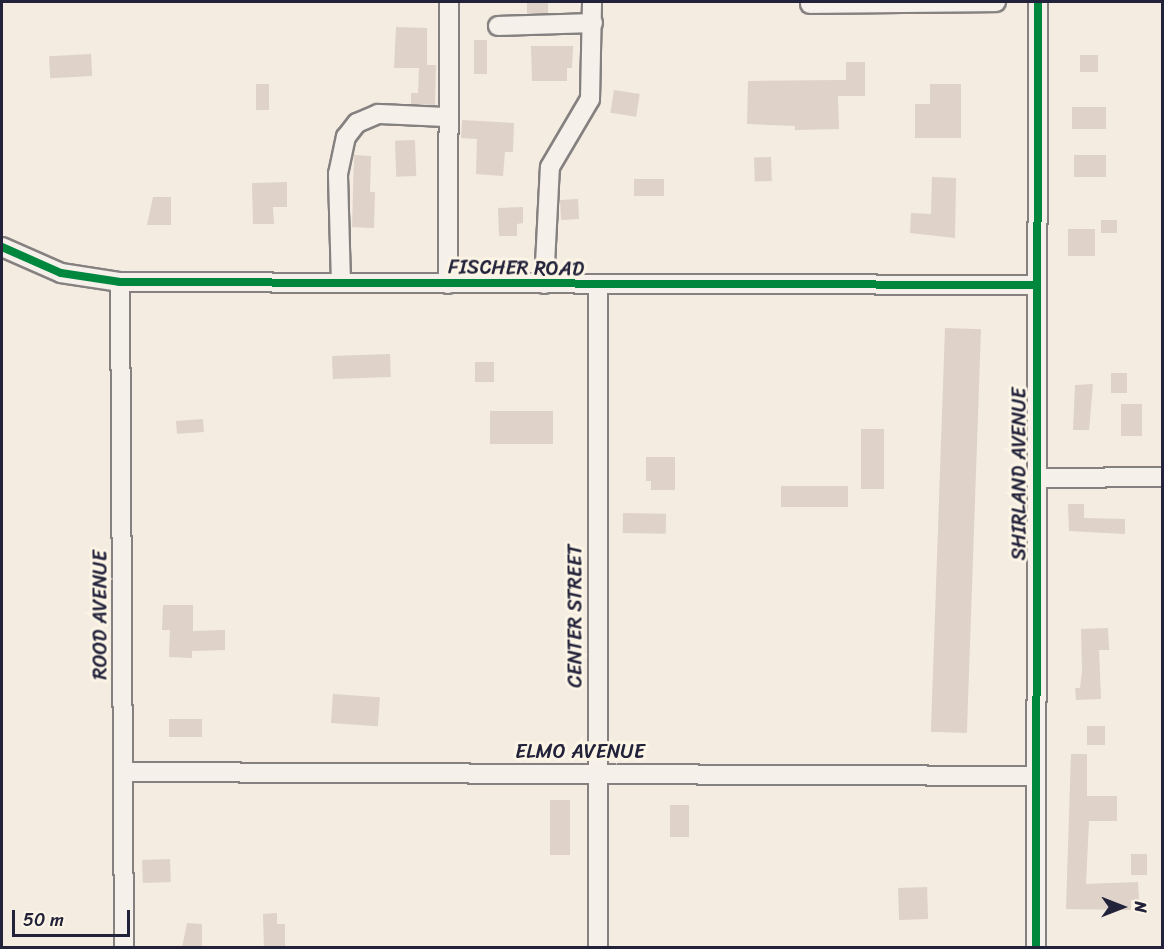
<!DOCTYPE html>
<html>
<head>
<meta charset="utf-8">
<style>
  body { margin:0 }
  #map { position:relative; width:1164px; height:949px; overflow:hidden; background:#f4ece1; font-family:Sriracha,sans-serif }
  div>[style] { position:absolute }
  .building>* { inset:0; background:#ded2c9; transform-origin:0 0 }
  .roads { filter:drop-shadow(2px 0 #858181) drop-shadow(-2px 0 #858181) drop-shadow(0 2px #858181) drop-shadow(0 -2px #858181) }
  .minor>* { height:18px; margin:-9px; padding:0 9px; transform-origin:9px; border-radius:9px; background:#f5f1ea }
  .cycleway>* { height:8px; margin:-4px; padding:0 4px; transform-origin:4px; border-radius:4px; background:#00873e }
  span { translate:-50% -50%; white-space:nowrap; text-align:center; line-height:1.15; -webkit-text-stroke:6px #fcf5e5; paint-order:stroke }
  .street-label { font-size:20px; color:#22223b }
  .frame { position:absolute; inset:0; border:3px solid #22223b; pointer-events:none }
  .north { position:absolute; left:1092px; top:877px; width:60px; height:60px; -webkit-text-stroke:4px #fcf5e5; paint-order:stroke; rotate:90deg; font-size:16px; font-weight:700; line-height:24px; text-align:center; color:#22223b }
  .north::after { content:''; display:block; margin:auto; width:21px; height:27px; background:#22223b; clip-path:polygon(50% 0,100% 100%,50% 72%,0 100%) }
  .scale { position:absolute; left:12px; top:910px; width:118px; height:27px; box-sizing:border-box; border:3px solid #22223b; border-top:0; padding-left:8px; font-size:18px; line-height:21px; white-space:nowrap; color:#22223b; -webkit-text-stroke:4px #fcf5e5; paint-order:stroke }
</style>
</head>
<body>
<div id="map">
  <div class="building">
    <div style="left:527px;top:2px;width:21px;height:12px"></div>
    <div style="clip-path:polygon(396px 27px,427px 28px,427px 65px,436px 65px,435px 105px,411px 104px,411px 93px,418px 93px,419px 68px,394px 68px)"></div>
    <div style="left:474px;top:40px;width:13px;height:34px"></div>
    <div style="clip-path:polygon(531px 46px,573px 46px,572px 68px,567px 68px,567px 81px,532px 81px)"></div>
    <div style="left:91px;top:54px;width:22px;height:42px;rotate:87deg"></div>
    <div style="left:1080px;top:55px;width:18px;height:17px"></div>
    <div style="clip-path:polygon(846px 62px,865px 62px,865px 96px,838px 96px,839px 129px,795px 130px,795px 126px,747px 124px,748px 81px,846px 80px)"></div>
    <div style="left:256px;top:84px;width:13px;height:26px"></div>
    <div style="clip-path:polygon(930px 84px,961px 84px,961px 138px,915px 138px,915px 104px,930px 104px)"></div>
    <div style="left:614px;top:90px;width:26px;height:23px;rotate:9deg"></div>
    <div style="left:1106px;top:107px;width:22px;height:34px;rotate:90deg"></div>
    <div style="clip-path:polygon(462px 120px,514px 123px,513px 152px,505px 152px,503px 176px,476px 174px,477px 139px,461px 138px)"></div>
    <div style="left:415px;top:140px;width:36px;height:20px;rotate:88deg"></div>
    <div style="clip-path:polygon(354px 155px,371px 156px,370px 192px,375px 192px,374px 228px,352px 227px)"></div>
    <div style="left:1074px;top:155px;width:32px;height:22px"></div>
    <div style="left:771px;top:157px;width:24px;height:17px;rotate:88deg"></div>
    <div style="clip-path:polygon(932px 177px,956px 178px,955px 238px,910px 233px,911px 213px,931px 214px)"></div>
    <div style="left:664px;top:179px;width:17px;height:30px;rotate:90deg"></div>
    <div style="clip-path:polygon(287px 182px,287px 207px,273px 207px,274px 224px,253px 224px,252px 183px)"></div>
    <div style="clip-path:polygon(153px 197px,171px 197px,171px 225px,147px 225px)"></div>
    <div style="left:578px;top:199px;width:20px;height:18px;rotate:87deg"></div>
    <div style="clip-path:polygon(523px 207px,523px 223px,517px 224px,517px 236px,499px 236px,498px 208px)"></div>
    <div style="left:1117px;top:220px;width:13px;height:16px;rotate:90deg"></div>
    <div style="left:1068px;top:229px;width:27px;height:27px"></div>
    <div style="left:945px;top:328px;width:36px;height:404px;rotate:2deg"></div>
    <div style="left:390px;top:354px;width:23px;height:58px;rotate:88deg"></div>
    <div style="left:475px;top:362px;width:19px;height:20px"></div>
    <div style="left:1127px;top:373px;width:20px;height:16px;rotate:90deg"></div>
    <div style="clip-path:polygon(1093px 384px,1089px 430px,1073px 430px,1075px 385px)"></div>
    <div style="left:1121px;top:404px;width:21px;height:32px"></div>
    <div style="left:553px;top:411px;width:33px;height:63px;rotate:90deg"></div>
    <div style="left:203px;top:419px;width:13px;height:27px;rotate:86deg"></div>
    <div style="left:861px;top:429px;width:23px;height:60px"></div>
    <div style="clip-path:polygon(646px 457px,675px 457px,675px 490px,651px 490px,651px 481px,646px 481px)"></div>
    <div style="left:781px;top:486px;width:67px;height:21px"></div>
    <div style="clip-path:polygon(1068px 504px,1084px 504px,1084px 518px,1125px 519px,1125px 534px,1069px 531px)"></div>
    <div style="left:623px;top:513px;width:43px;height:20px;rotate:1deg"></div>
    <div style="clip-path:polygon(163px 605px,193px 605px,193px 631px,225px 630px,225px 650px,192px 651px,192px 658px,169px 657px,170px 630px,162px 630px)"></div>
    <div style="clip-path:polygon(1108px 628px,1109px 650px,1099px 650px,1101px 699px,1076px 700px,1075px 688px,1080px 688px,1082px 671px,1081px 629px)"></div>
    <div style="left:333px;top:694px;width:47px;height:29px;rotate:4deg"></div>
    <div style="left:169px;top:719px;width:33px;height:18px"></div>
    <div style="left:1105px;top:726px;width:19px;height:18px;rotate:90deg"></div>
    <div style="clip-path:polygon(1071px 754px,1087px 754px,1087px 796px,1117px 796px,1117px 821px,1089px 821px,1086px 884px,1138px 882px,1139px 900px,1131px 900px,1131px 910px,1066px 909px)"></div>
    <div style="left:550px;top:800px;width:20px;height:55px"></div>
    <div style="left:670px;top:805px;width:19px;height:32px"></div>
    <div style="left:1131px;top:854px;width:16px;height:21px"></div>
    <div style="left:170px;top:859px;width:23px;height:28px;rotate:88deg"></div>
    <div style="left:927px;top:887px;width:32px;height:29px;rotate:88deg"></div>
    <div style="clip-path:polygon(277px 913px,277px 924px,285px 924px,285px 948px,264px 948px,263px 914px)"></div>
    <div style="clip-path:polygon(187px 923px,202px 924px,202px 948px,182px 948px)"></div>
  </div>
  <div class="roads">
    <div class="minor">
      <div style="left:810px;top:4px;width:186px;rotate:-0.6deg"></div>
      <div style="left:498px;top:26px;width:95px;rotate:-1.8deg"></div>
      <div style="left:2px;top:247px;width:64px;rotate:23.8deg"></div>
      <div style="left:61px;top:273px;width:60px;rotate:8.7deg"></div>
      <div style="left:120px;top:282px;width:916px;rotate:0.19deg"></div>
      <div style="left:120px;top:282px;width:666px;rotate:89.66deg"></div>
      <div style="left:341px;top:283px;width:109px;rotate:-91.6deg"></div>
      <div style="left:338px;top:174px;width:38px;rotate:-78deg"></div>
      <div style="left:346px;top:137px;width:18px;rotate:-52deg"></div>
      <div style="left:357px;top:123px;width:23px;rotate:-23deg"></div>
      <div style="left:378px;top:114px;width:69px;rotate:2.5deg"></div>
      <div style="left:448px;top:284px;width:282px;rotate:-89.8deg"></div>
      <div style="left:544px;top:284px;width:117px;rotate:-87.1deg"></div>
      <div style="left:550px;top:167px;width:79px;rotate:-59.5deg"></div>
      <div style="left:590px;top:99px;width:97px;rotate:-88.8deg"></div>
      <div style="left:1034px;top:478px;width:128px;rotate:-0.4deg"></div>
      <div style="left:124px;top:772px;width:912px;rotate:0.25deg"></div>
      <div style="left:598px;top:948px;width:663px;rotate:-90deg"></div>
      <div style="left:1036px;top:948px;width:946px;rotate:-89.88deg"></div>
    </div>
  </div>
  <div class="cycleway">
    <div style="left:2px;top:247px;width:64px;rotate:23.8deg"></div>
    <div style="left:61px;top:273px;width:60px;rotate:8.7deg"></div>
    <div style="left:120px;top:282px;width:916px;rotate:0.19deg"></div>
    <div style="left:1036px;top:948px;width:946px;rotate:-89.88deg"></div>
  </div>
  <div class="street-label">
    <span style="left:516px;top:268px;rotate:1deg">FISCHER ROAD</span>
    <span style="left:1019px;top:474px;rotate:-90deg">SHIRLAND AVENUE</span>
    <span style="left:100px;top:615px;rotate:-90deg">ROOD AVENUE</span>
    <span style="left:575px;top:616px;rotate:-90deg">CENTER STREET</span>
    <span style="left:580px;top:751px">ELMO AVENUE</span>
  </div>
  <div class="frame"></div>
  <div class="north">N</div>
  <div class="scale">50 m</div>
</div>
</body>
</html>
